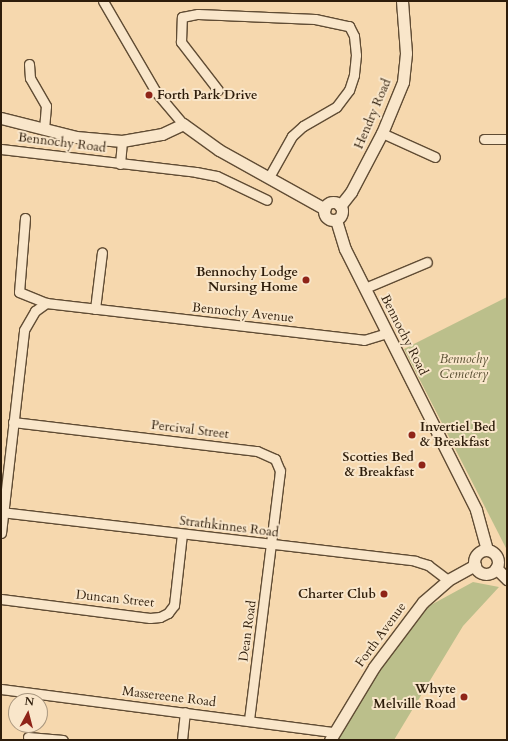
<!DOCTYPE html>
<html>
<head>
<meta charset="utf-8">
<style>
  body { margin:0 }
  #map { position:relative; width:508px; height:741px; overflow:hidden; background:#f6d8ae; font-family:Cardo,serif }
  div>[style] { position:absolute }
  .green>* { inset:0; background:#bbbf8b }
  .roads { filter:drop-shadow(1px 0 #604c34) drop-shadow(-1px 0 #604c34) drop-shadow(0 1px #604c34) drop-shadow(0 -1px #604c34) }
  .minor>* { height:9px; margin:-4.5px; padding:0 4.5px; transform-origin:4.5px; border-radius:4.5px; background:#f9e6ca }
  .tertiary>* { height:11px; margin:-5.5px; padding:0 5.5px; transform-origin:5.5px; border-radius:5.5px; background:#f9e6ca }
  .tertiary>.ring { margin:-5.5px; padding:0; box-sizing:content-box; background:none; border:11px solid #f9e6ca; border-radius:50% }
  .dots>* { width:11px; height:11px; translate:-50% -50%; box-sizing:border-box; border:2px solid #f9e6ca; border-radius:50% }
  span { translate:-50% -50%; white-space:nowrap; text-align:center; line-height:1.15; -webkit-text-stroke:4px #f9e6ca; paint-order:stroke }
  .poi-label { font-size:13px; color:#2e1d0b; font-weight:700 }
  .left { translate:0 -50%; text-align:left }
  .right { translate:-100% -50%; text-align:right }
  .street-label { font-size:13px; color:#2e1d0b }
  .park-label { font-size:13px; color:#584e31; font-style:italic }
  .frame { position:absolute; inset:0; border:2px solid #2e1d0b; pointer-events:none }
  .north { position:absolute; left:8px; top:693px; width:40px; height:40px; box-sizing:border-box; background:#f9e6ca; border:1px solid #a8967e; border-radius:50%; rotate:7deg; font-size:11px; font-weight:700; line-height:16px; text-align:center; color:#2e1d0b }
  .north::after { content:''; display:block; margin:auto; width:14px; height:18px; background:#8f2418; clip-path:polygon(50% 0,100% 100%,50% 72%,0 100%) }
</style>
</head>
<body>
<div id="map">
  <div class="green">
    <div style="clip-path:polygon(507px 297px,507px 550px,404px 349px)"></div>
    <div style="clip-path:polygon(473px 582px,499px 587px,463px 626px,394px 740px,336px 740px,377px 674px,429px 606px)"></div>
  </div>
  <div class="roads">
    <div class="minor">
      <div style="left:103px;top:1px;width:105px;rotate:59.8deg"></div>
      <div style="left:156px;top:92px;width:42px;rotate:49.8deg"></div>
      <div style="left:29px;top:64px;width:14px;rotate:86deg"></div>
      <div style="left:30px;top:78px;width:32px;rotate:60deg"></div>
      <div style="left:46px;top:106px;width:22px;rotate:95deg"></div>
      <div style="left:218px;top:90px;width:61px;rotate:-127.6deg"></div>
      <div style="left:181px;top:42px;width:25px;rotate:-88deg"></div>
      <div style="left:182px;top:17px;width:16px;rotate:-11deg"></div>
      <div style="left:198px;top:14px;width:117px;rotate:2.4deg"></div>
      <div style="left:315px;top:19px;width:35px;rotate:12deg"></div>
      <div style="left:349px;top:26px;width:11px;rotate:63deg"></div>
      <div style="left:354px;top:36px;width:19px;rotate:84deg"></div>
      <div style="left:356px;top:55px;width:20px;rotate:96deg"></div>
      <div style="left:354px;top:75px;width:16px;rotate:108deg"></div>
      <div style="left:349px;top:90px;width:21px;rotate:127deg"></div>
      <div style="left:336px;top:107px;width:38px;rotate:150deg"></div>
      <div style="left:303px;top:126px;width:15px;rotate:138deg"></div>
      <div style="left:292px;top:136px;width:47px;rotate:119.3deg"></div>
      <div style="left:382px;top:133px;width:58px;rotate:24.4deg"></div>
      <div style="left:484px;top:139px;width:23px"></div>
      <div style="left:1px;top:149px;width:196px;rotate:6.7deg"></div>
      <div style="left:196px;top:172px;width:21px;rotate:11deg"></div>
      <div style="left:217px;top:176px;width:55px;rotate:25.6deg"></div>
      <div style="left:120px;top:164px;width:23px;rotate:-85deg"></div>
      <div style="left:25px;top:218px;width:74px;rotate:94.6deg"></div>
      <div style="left:19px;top:292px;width:29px;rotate:22deg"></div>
      <div style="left:46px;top:303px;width:320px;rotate:6.6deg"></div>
      <div style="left:364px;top:340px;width:24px;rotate:-17deg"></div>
      <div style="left:365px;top:288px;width:67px;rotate:-22.8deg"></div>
      <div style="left:95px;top:309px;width:57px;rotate:-83deg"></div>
      <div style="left:13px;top:422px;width:246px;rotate:6.8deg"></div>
      <div style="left:257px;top:451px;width:20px;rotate:24deg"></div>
      <div style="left:275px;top:459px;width:13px;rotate:67deg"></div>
      <div style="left:280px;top:471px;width:251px;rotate:97.1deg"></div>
      <div style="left:1px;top:512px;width:417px;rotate:6.7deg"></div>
      <div style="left:415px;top:561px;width:14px;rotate:17deg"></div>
      <div style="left:428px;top:565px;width:25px;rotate:37deg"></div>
      <div style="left:1px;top:533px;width:204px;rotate:-83.5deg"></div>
      <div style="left:24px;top:330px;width:22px;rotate:-60deg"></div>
      <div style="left:35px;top:311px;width:14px;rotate:-36deg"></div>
      <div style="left:1px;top:599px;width:150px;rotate:7.3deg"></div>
      <div style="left:150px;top:618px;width:10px;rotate:-6deg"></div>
      <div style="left:160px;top:617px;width:9px;rotate:-27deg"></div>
      <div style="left:168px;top:613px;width:10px;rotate:-53deg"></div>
      <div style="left:174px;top:605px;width:71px;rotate:-83.6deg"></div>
      <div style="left:1px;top:689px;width:336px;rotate:7.4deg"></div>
      <div style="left:28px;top:737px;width:35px;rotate:5deg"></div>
      <div style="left:182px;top:740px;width:28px;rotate:-84deg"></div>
    </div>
    <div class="tertiary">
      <div style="left:1px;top:118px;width:77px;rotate:14.2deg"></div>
      <div style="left:76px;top:137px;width:46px;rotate:5deg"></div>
      <div style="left:122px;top:141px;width:41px;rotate:-9.9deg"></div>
      <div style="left:162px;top:134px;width:23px;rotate:-25deg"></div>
      <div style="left:183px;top:124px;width:44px;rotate:35.8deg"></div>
      <div style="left:219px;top:150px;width:121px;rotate:29.1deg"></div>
      <div class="ring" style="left:324px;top:202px;width:7px;height:7px"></div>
      <div style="left:340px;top:206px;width:18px;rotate:-52deg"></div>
      <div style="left:351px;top:192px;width:67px;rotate:-62.3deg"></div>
      <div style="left:382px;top:133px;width:55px;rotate:-67.6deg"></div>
      <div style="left:403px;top:82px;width:29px;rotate:-84deg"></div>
      <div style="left:406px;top:53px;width:52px;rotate:-94.4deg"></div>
      <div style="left:336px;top:220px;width:30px;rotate:73deg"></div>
      <div style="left:345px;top:249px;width:292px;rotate:63.3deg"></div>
      <div style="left:476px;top:510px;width:41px;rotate:74.6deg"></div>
      <div class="ring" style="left:474px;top:550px;width:13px;height:13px"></div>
      <div style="left:496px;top:568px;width:16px;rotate:45deg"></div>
      <div style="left:330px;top:740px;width:85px;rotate:-58.9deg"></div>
      <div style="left:374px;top:667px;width:81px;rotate:-53deg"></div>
      <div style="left:423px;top:602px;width:33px;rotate:-41deg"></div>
      <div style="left:448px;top:580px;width:31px;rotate:-29deg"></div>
    </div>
  </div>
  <div class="dots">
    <div style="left:149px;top:95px;background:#8f2418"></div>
    <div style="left:306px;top:280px;background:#8f2418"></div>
    <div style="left:412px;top:435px;background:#8f2418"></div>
    <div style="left:422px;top:465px;background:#8f2418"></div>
    <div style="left:384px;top:594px;background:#8f2418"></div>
    <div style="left:464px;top:697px;background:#8f2418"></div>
  </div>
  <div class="poi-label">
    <span class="left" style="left:157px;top:95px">Forth Park Drive</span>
    <span class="right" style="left:298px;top:280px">Bennochy Lodge<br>Nursing Home</span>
    <span class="left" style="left:420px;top:435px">Invertiel Bed<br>&amp; Breakfast</span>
    <span class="right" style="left:414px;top:465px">Scotties Bed<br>&amp; Breakfast</span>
    <span class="right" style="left:376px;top:594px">Charter Club</span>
    <span class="right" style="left:456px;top:697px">Whyte<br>Melville Road</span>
  </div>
  <div class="street-label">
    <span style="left:373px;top:114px;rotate:-67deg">Hendry Road</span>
    <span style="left:62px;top:143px;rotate:7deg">Bennochy Road</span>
    <span style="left:243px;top:313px;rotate:6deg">Bennochy Avenue</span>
    <span style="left:404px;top:335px;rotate:63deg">Bennochy Road</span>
    <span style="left:190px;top:430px;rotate:7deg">Percival Street</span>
    <span style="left:229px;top:527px;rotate:7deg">Strathkinnes Road</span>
    <span style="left:115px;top:599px;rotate:6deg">Duncan Street</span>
    <span style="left:248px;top:631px;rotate:-82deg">Dean Road</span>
    <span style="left:381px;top:635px;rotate:-54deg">Forth Avenue</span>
    <span style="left:169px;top:697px;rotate:7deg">Massereene Road</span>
  </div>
  <div class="park-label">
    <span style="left:464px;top:367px">Bennochy<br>Cemetery</span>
  </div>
  <div class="frame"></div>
  <div class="north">N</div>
</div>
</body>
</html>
